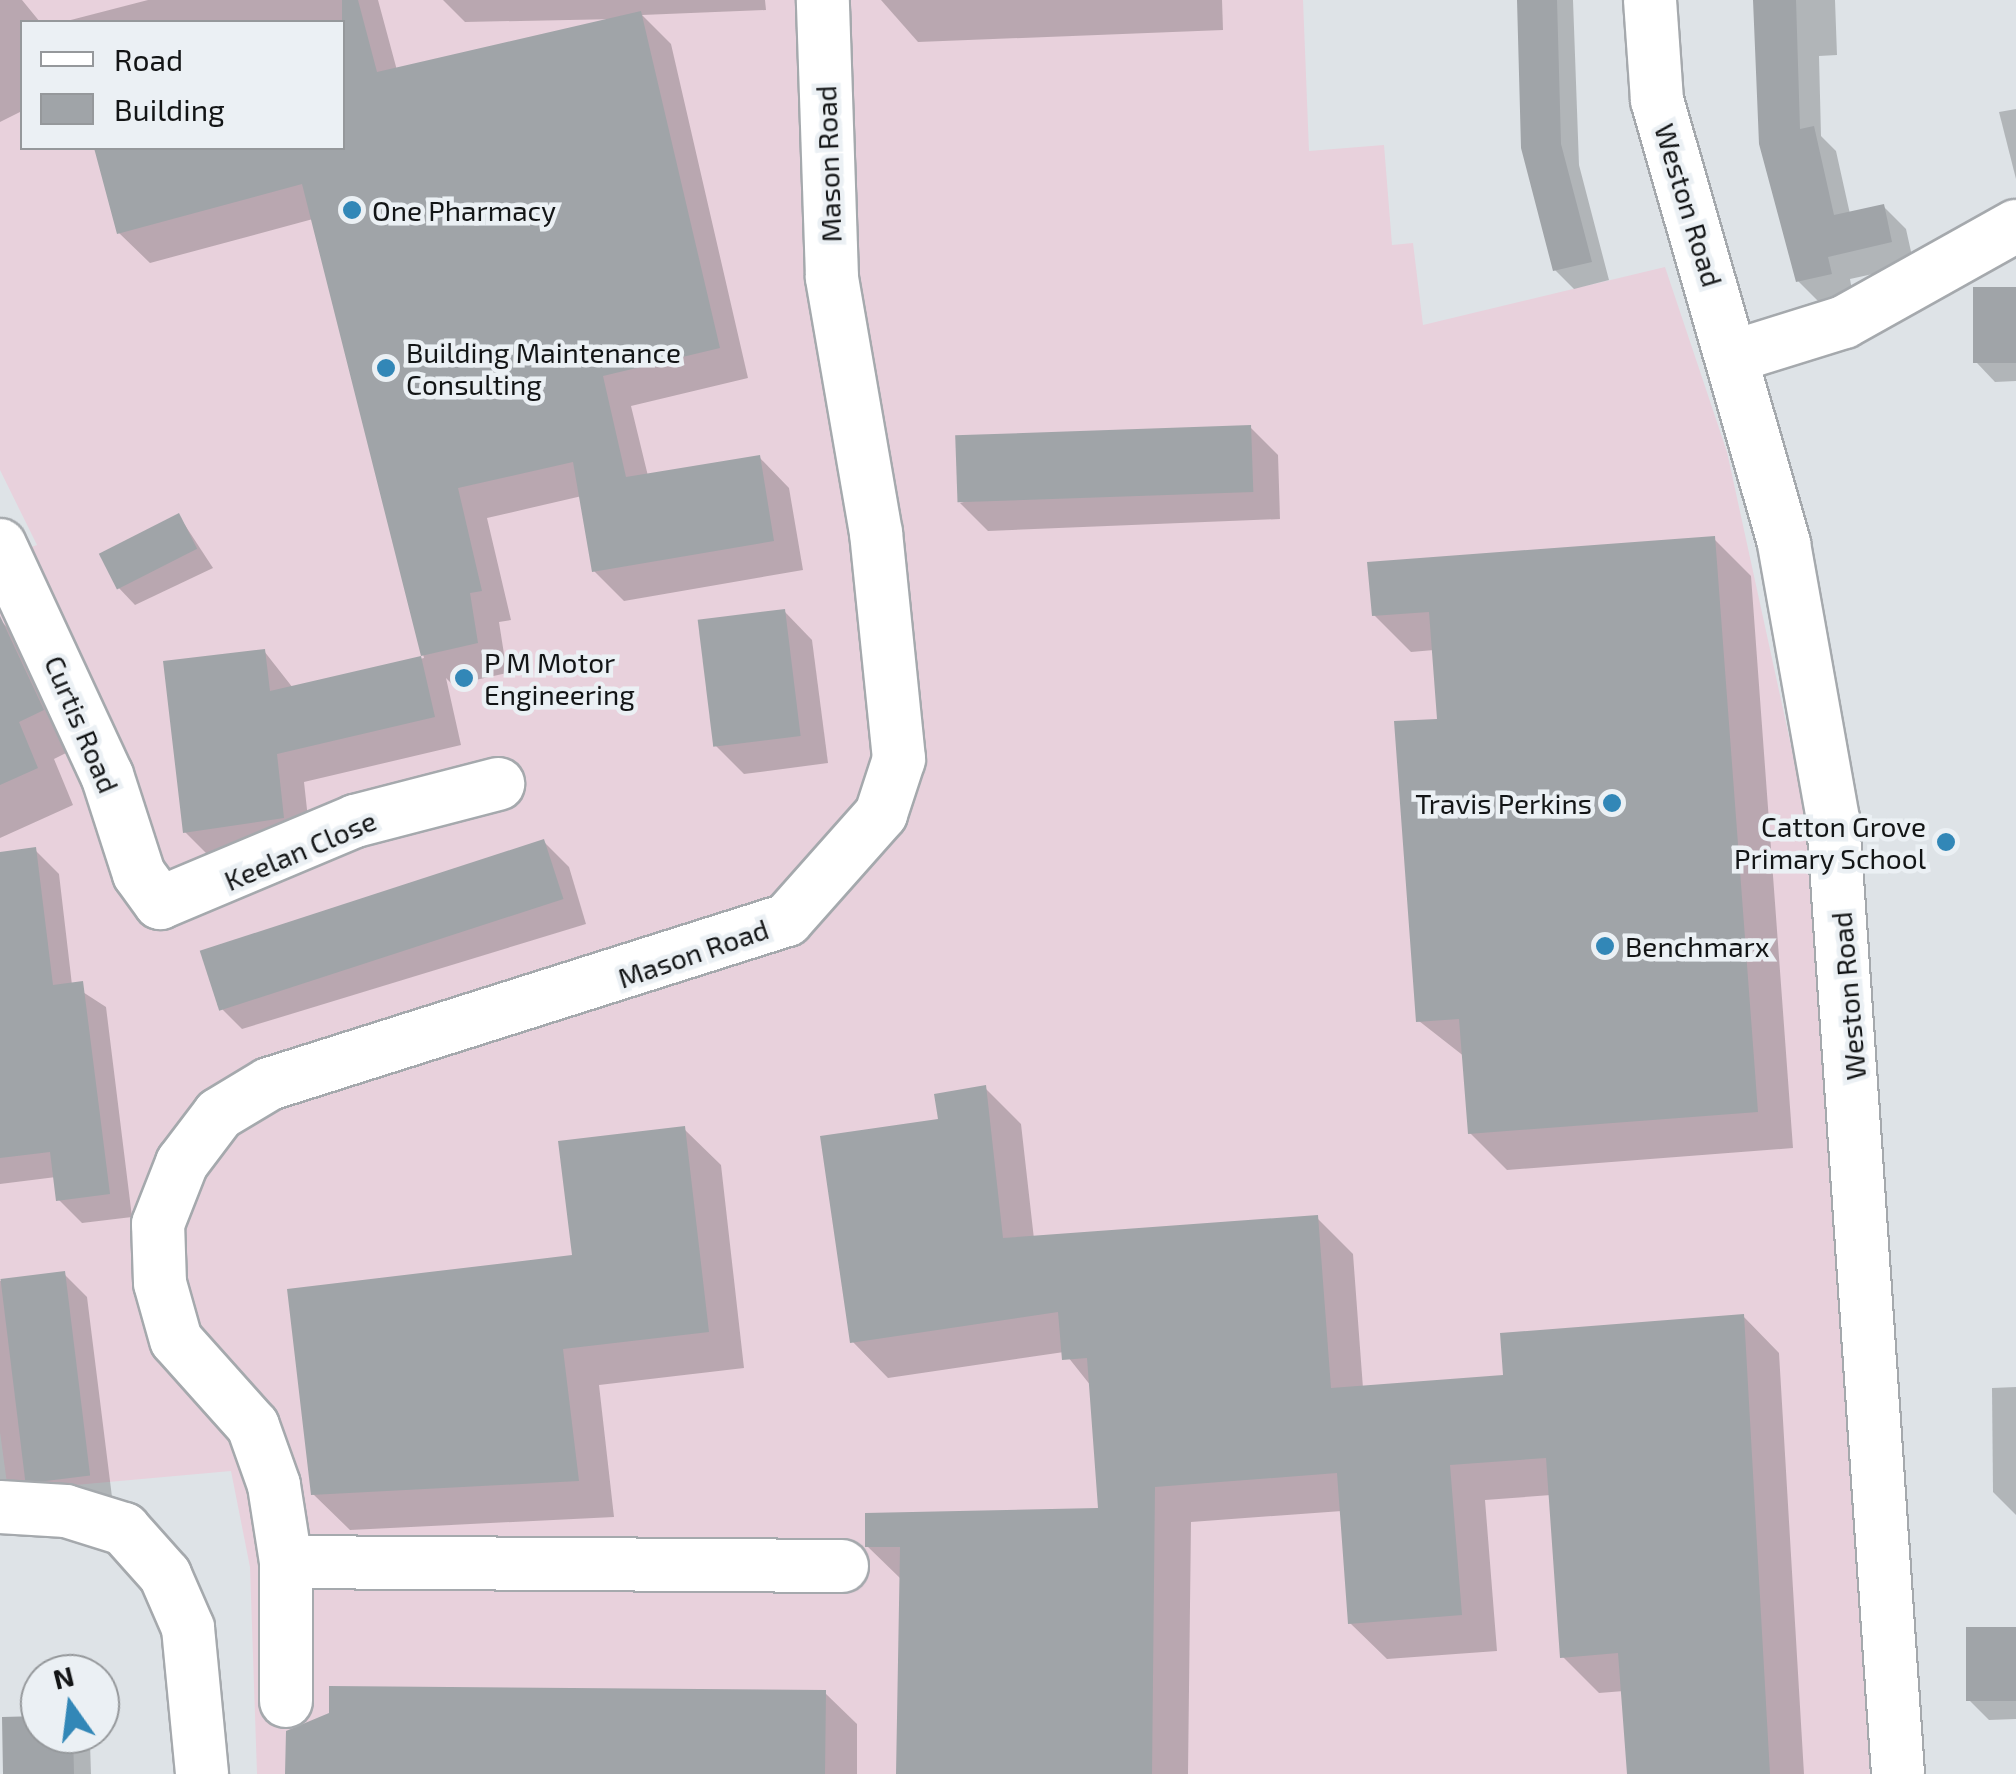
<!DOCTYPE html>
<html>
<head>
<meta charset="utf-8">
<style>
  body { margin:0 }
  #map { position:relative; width:2016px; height:1774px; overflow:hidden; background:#dee3e7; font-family:"Exo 2",sans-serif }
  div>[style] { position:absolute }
  .industrial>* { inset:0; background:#e8d1dc }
  .shadow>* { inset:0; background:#0003 }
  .building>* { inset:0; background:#a0a4a8; transform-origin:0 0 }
  .roads { filter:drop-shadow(2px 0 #a5a9ad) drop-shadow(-2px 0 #a5a9ad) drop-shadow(0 2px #a5a9ad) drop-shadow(0 -2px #a5a9ad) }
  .street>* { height:52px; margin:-26px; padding:0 26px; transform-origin:26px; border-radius:26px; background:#fff }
  .dots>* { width:28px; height:28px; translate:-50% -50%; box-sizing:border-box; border:5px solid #ebf0f4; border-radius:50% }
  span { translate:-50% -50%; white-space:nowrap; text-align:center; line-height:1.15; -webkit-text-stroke:9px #ebf0f4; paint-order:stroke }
  .street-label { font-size:28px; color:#131516 }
  .poi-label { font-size:28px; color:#131516 }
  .left { translate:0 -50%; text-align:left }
  .right { translate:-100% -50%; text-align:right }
  .legend { position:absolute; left:20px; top:20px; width:325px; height:130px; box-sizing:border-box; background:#ebf0f4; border:2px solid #95989b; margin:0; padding:12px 18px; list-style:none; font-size:30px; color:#131516 }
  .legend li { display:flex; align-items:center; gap:20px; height:50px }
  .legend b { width:50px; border:2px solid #95989b }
  .north { position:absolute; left:20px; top:1654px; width:100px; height:100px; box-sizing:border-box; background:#ebf0f4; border:2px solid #95989b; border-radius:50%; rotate:346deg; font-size:28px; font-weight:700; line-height:40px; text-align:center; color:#131516 }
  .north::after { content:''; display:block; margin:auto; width:35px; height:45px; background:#3287b7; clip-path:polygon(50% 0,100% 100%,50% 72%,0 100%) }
</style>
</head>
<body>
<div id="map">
  <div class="industrial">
    <div style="clip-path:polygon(evenodd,0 0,1303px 0,1309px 151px,1384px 145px,1392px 245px,1413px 243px,1423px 325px,1665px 267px,1727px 452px,1807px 819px,1832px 1087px,1870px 1774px,257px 1774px,250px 1567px,231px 1471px,8px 1491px,0 1432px,0 558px,37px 545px,0 470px,0 0,22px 22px,342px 22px,342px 148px,22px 148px,22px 22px)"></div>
  </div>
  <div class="shadow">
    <div style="clip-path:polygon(0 0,22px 0,40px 22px,22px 22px,22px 111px,0 122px)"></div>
    <div style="clip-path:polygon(148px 0,378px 0,435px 211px,618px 19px,465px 22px,443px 0,765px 0,766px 10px,642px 15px,671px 44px,748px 378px,631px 406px,648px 476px,759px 457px,789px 488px,803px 570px,624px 601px,594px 571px,582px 496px,487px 518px,511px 620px,499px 622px,507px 673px,453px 685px,446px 678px,461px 745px,304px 782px,311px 846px,213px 860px,185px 832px,264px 651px,293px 688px,424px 658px,313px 219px,150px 263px,119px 233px,97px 148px,342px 148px,342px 22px,63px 22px)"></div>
    <div style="clip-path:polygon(881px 0,1222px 0,1223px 30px,918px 42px)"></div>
    <div style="clip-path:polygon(1519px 0,1573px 0,1579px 165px,1609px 280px,1574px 289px,1555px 270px)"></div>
    <div style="clip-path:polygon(1755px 0,1835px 0,1837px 55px,1819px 56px,1821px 136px,1836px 151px,1850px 214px,1883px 206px,1906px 229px,1914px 265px,1850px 279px,1853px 296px,1821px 304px,1798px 281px)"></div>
    <div style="clip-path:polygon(2016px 109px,2016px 179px,1999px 112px)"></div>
    <div style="clip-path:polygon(2016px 290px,2016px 381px,1995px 382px,1977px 363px)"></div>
    <div style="clip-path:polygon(1250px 427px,1278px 455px,1280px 519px,988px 531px,960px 503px)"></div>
    <div style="clip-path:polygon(179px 516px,213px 568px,135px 605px,117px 586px)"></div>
    <div style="clip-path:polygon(1714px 539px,1751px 576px,1793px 1148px,1507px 1170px,1470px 1133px,1465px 1057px,1419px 1021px,1440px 721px,1434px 650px,1411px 652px,1374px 615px)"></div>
    <div style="clip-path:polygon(784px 611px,812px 640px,828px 763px,744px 774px,716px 746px)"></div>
    <div style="clip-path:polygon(0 620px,36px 656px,78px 747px,54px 759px,73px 805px,0 838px)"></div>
    <div style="clip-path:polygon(544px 842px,569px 867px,586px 924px,242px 1029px,217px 1004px)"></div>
    <div style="clip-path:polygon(35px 850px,59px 874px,72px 985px,106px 1007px,132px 1217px,82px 1223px,59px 1200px,56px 1177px,0 1184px,0 855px)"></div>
    <div style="clip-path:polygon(985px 1088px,1021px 1124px,1034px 1239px,1317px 1218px,1353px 1254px,1363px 1388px,1506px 1378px,1743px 1316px,1779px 1353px,1804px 1774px,1630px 1774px,1624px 1691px,1599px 1693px,1563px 1657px,1551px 1495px,1485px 1500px,1497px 1651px,1387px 1659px,1350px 1623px,1342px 1511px,1191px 1522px,1188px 1774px,899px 1774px,902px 1580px,867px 1546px,1100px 1510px,1091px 1386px,1064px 1352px,888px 1378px,852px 1341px,940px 1121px)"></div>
    <div style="clip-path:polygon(684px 1129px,721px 1165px,744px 1368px,599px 1385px,614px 1517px,350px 1530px,313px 1494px,575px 1257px)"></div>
    <div style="clip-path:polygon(64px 1274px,87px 1297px,112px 1497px,0 1494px,0 1281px)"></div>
    <div style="clip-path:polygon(2016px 1387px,2016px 1515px,1993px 1492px,1992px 1388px)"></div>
    <div style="clip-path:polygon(2016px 1630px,2016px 1719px,1989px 1720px,1970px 1701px)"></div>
    <div style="clip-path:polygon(825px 1693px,857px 1724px,857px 1774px,288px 1774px)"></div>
    <div style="clip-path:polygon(40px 1723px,40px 1734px,81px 1734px,90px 1743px,91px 1774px,5px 1774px)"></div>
  </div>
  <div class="building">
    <div style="clip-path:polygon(342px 0,358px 0,377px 72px,641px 11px,720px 348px,603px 376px,626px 477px,760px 455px,774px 541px,592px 572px,573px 462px,458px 488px,482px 591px,470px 593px,478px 643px,421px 656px,302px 184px,117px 234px,94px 148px,342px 148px)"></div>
    <div style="clip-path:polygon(1517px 0,1557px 0,1561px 144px,1592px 262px,1553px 271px,1521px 148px)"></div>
    <div style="clip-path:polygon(1753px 0,1796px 0,1800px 129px,1814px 126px,1834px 215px,1884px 204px,1892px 242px,1828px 257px,1832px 274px,1796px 282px,1759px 144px)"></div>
    <div style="left:2016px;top:287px;width:76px;height:43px;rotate:90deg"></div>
    <div style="left:1251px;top:425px;width:67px;height:296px;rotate:88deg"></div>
    <div style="left:179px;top:513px;width:40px;height:90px;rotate:63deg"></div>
    <div style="clip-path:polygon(1715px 536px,1758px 1112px,1468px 1134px,1459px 1019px,1416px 1022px,1394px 721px,1437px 719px,1429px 612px,1372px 616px,1367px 562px)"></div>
    <div style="left:785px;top:609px;width:128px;height:88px;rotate:83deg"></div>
    <div style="clip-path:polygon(0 616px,44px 710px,19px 722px,38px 768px,0 785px)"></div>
    <div style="clip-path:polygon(265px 649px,270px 691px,421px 656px,435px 717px,277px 754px,284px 818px,183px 833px,163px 661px)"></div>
    <div style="left:544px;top:839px;width:63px;height:362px;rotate:72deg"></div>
    <div style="clip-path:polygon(36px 847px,53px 985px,83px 981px,110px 1194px,56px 1201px,50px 1152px,0 1158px,0 852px)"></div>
    <div style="clip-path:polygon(986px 1085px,1003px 1238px,1318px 1215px,1331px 1388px,1503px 1375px,1500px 1333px,1744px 1314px,1770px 1774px,1627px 1774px,1618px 1653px,1560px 1658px,1546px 1458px,1450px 1465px,1462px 1615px,1348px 1624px,1337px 1473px,1155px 1487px,1152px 1774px,896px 1774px,900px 1547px,865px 1547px,865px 1513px,1098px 1508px,1087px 1358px,1062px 1360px,1058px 1312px,850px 1343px,820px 1136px,938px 1119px,934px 1094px)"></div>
    <div style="clip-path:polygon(685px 1126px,709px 1332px,563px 1349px,579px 1481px,311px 1495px,287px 1289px,572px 1255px,558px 1141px)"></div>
    <div style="left:65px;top:1271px;width:206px;height:65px;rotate:83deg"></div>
    <div style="left:2016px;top:1627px;width:74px;height:50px;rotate:90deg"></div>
    <div style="clip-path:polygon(329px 1686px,826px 1690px,825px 1774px,285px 1774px,286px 1731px,329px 1713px)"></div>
    <div style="clip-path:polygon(40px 1716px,40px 1734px,73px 1734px,74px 1774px,3px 1774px,2px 1717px)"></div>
  </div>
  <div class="roads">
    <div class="street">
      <div style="left:1650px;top:0;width:100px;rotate:86deg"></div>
      <div style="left:1657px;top:100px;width:462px;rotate:74deg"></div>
      <div style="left:1784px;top:544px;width:280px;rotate:79.9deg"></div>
      <div style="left:1833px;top:820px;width:956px;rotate:86.1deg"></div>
      <div style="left:1735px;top:356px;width:114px;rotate:-17.3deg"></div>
      <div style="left:1844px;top:322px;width:197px;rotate:-29.2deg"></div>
      <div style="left:0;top:545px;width:254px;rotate:65.1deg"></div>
      <div style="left:107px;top:775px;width:104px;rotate:72.1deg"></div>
      <div style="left:139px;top:874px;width:36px;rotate:54deg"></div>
      <div style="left:160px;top:903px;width:212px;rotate:-22.8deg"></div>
      <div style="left:355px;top:821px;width:148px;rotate:-14.5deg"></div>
      <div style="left:0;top:1507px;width:66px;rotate:3.5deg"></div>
      <div style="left:66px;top:1511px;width:61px;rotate:17.2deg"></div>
      <div style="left:124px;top:1529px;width:62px;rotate:48.3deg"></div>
      <div style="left:165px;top:1575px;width:58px;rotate:66.5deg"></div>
      <div style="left:188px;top:1628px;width:147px;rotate:84.5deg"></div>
      <div style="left:286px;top:1562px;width:556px;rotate:0.41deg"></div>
      <div style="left:286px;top:1701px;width:139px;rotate:-90deg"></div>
      <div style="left:286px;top:1562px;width:78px;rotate:-98.9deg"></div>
      <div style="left:274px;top:1485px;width:63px;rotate:-109.6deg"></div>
      <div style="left:253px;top:1426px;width:115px;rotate:-131.8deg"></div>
      <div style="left:176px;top:1340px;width:59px;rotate:-105.7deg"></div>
      <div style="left:160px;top:1283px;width:59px;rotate:-91.9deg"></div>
      <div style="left:158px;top:1224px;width:66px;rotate:-68.5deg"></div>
      <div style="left:182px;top:1163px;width:61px;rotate:-52.9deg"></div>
      <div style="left:219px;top:1114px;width:58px;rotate:-31deg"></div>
      <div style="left:269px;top:1084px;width:543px;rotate:-17.57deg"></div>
      <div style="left:787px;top:920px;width:142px;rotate:-48.4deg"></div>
      <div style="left:881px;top:814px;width:58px;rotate:-71.9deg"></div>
      <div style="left:899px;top:759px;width:227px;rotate:-95.8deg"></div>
      <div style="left:876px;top:533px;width:260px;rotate:-99.8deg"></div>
      <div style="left:832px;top:277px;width:277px;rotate:-91.9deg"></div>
    </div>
  </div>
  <div class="dots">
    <div style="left:352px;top:210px;background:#3287b7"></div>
    <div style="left:386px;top:368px;background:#3287b7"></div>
    <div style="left:464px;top:678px;background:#3287b7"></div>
    <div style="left:1612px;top:803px;background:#3287b7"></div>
    <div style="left:1946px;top:842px;background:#3287b7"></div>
    <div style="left:1605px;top:946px;background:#3287b7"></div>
  </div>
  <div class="street-label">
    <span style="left:828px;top:164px;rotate:-92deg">Mason Road</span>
    <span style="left:1689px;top:205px;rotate:73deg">Weston Road</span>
    <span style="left:82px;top:724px;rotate:67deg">Curtis Road</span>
    <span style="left:300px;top:850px;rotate:-23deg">Keelan Close</span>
    <span style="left:693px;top:953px;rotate:-19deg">Mason Road</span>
    <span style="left:1848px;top:996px;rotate:-95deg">Weston Road</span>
  </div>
  <div class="poi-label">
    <span class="left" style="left:372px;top:210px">One Pharmacy</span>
    <span class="left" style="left:406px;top:368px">Building Maintenance<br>Consulting</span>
    <span class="left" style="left:484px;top:678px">P M Motor<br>Engineering</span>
    <span class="right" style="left:1592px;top:803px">Travis Perkins</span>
    <span class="right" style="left:1926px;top:842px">Catton Grove<br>Primary School</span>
    <span class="left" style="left:1625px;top:946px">Benchmarx</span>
  </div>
  <ul class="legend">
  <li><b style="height:12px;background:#fff"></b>Road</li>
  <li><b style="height:28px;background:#a0a4a8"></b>Building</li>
  </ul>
  <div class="north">N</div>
</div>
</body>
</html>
